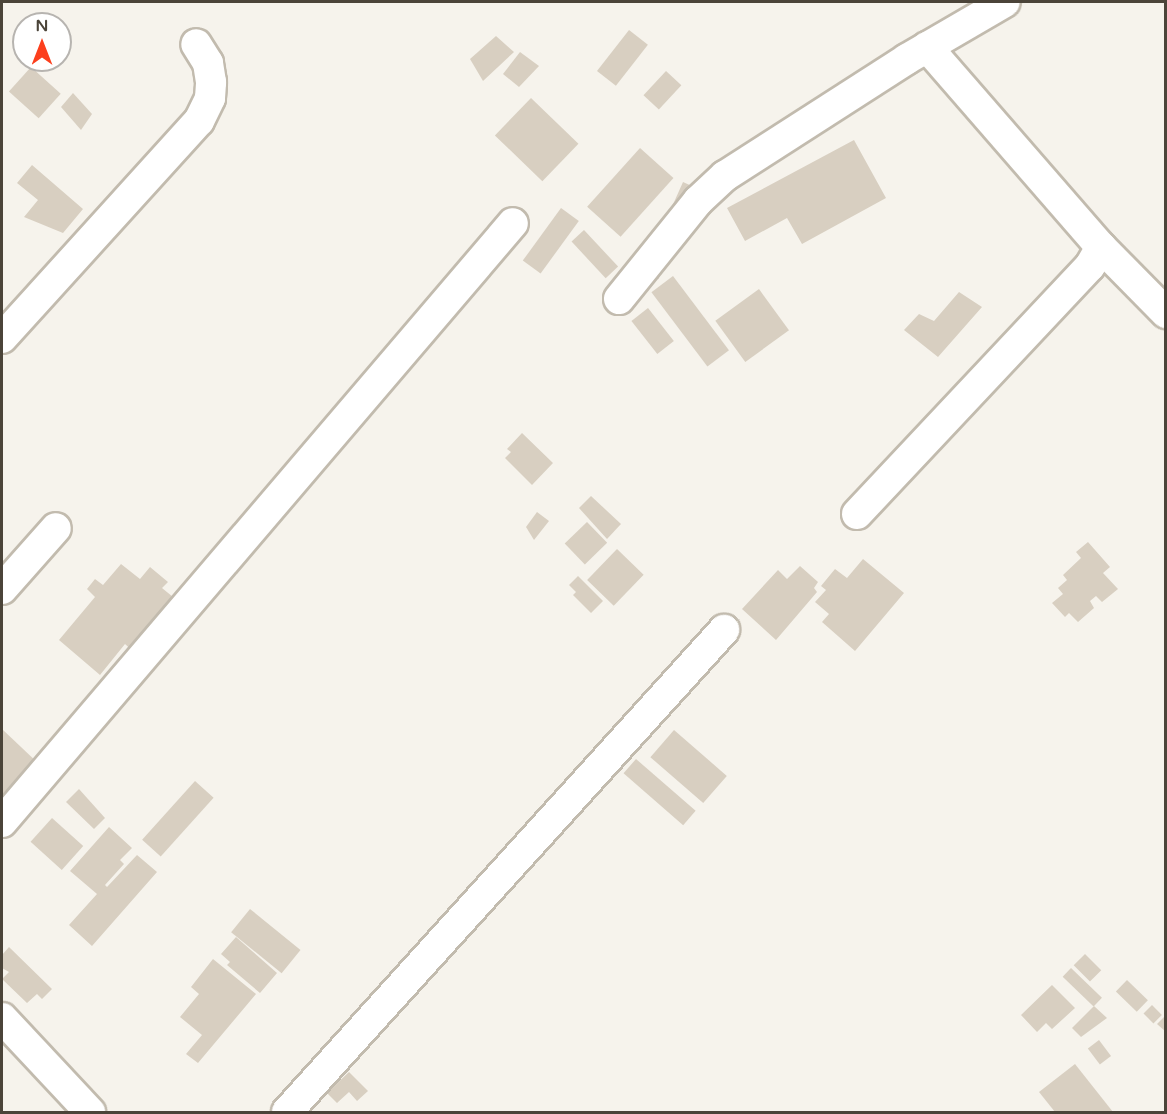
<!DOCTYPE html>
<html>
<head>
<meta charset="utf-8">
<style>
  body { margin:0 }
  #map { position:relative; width:1167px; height:1114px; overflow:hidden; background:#f6f3ec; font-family:"Varela Round",sans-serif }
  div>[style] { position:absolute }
  .building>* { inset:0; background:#d8cfc1; transform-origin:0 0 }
  .roads { filter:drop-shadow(2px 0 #c2bbae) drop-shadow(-2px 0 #c2bbae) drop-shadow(0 2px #c2bbae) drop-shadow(0 -2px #c2bbae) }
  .minor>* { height:30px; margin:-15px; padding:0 15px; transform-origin:15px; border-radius:15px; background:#fff }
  span { translate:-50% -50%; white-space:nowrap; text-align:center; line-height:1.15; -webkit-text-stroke:4.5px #fff; paint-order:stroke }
  .frame { position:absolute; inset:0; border:3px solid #4b4439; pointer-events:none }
  .north { position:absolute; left:12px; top:12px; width:60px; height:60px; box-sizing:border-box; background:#fff; border:2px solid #b7b4b0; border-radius:50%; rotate:0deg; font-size:16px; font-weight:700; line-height:24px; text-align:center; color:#4b4439 }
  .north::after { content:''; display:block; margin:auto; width:21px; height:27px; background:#fc3f1d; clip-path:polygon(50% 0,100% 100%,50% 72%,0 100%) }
</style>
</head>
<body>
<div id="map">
  <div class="building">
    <div style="left:629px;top:30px;width:24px;height:52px;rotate:38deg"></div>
    <div style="clip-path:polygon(496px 36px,514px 52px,483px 81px,470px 59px)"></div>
    <div style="clip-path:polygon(520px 52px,539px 66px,519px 87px,503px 74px)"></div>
    <div style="left:31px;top:67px;width:40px;height:33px;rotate:42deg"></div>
    <div style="left:666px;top:71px;width:21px;height:33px;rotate:43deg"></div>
    <div style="clip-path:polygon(73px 93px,92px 114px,81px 130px,61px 107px)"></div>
    <div style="left:531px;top:98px;width:66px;height:52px;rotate:44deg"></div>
    <div style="clip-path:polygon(854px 140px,886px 198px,802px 244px,787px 218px,745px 241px,727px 208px)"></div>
    <div style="left:640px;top:148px;width:45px;height:79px;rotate:42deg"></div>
    <div style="clip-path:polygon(32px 165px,83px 209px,63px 233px,24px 217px,38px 200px,17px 183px)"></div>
    <div style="left:683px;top:182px;width:17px;height:99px;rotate:24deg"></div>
    <div style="left:561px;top:208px;width:22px;height:65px;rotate:36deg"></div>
    <div style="left:584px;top:230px;width:50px;height:17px;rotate:47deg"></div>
    <div style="left:673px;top:276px;width:93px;height:27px;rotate:53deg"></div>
    <div style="left:759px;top:289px;width:51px;height:54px;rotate:54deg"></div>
    <div style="clip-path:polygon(959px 292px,982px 307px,938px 357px,904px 330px,919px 314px,934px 321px)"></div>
    <div style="left:648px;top:308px;width:42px;height:21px;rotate:52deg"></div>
    <div style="clip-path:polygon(522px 433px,553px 463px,532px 485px,505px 458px,511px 452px,507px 449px)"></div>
    <div style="clip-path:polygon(591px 496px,621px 524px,607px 539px,579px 508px)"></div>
    <div style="clip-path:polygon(537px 512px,549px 521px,534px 540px,526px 527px)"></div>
    <div style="left:587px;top:522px;width:29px;height:31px;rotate:46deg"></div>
    <div style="clip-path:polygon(1088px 542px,1110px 567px,1103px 573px,1118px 589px,1102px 602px,1096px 596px,1090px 601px,1094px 608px,1078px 622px,1069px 613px,1065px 617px,1052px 603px,1063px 594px,1058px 588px,1067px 580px,1063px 575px,1081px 558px,1076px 552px)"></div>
    <div style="left:617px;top:549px;width:37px;height:43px;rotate:44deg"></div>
    <div style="clip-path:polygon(863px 559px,904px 593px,855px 651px,822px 622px,829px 614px,815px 602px,826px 590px,821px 586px,835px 569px,847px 578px)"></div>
    <div style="clip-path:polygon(121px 564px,140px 579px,150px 567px,168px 582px,162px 588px,173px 597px,162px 609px,170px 615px,136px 654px,125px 644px,100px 675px,59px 640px,95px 597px,87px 589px,95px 579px,103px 585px)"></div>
    <div style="clip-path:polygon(800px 566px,818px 582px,814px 588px,817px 592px,776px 640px,742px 609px,778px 570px,787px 579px)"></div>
    <div style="clip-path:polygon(578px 576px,603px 601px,591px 613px,573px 595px,576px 592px,569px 585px)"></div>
    <div style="clip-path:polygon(2px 729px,40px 765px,2px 807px)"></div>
    <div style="left:674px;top:730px;width:70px;height:36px;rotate:41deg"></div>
    <div style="left:636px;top:759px;width:79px;height:19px;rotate:41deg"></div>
    <div style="left:195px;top:781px;width:25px;height:79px;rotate:42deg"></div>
    <div style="clip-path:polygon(79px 789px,105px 818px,94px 829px,66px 802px)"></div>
    <div style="left:52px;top:818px;width:42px;height:32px;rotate:42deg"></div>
    <div style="clip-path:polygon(109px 827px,132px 848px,120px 860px,124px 864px,105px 885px,107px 887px,137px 855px,157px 872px,92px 946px,69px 925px,97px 894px,70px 871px)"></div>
    <div style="left:250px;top:909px;width:65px;height:30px;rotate:39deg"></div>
    <div style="clip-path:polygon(236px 937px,277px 973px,260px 993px,227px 965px,230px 962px,221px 954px)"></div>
    <div style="clip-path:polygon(9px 947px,52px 989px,42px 999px,37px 994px,27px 1003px,2px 979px,9px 972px,2px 968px,2px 955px)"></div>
    <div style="left:1085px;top:954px;width:23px;height:16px;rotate:45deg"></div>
    <div style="clip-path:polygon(213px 959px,256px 994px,198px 1063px,186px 1054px,202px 1035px,180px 1017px,199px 994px,191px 987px)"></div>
    <div style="left:1071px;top:968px;width:43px;height:12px;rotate:44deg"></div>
    <div style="left:1127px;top:980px;width:29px;height:16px;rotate:44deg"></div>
    <div style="clip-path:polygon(1052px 985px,1075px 1008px,1052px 1029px,1046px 1023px,1037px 1032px,1021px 1015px)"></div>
    <div style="left:1152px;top:1005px;width:14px;height:12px;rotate:45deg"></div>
    <div style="clip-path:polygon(1094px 1006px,1107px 1018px,1081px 1037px,1072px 1028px)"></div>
    <div style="clip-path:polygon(1166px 1015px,1166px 1032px,1157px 1024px)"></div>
    <div style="left:1099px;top:1040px;width:20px;height:14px;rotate:53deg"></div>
    <div style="clip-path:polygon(1075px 1064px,1113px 1112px,1055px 1112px,1039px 1092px)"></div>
    <div style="clip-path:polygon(349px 1072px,368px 1091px,357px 1101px,349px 1092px,337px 1103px,327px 1093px)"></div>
  </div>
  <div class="roads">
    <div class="minor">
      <div style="left:927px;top:47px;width:265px;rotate:49deg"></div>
      <div style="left:1101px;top:247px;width:93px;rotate:45.4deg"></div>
      <div style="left:619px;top:299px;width:126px;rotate:-51.1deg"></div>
      <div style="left:698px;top:201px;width:37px;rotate:-43deg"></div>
      <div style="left:725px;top:176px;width:216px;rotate:-32.7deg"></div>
      <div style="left:907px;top:59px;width:113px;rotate:-30.2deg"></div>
      <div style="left:2px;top:338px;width:293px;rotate:-47.8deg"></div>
      <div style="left:199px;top:121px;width:25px;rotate:-64deg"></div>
      <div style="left:210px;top:98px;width:16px;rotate:-86deg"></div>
      <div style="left:211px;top:82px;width:19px;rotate:-99deg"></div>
      <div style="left:208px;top:63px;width:22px;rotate:-122deg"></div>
      <div style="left:857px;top:514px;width:340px;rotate:-46.8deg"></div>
      <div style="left:1090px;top:266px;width:22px;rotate:-60deg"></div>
      <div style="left:2px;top:589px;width:81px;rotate:-48.5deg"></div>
      <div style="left:2px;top:822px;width:787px;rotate:-49.53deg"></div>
      <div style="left:2px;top:1018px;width:129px;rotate:46.9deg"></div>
      <div style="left:287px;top:1112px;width:651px;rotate:-47.8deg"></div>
    </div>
  </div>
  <div class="frame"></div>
  <div class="north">N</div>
</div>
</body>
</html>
